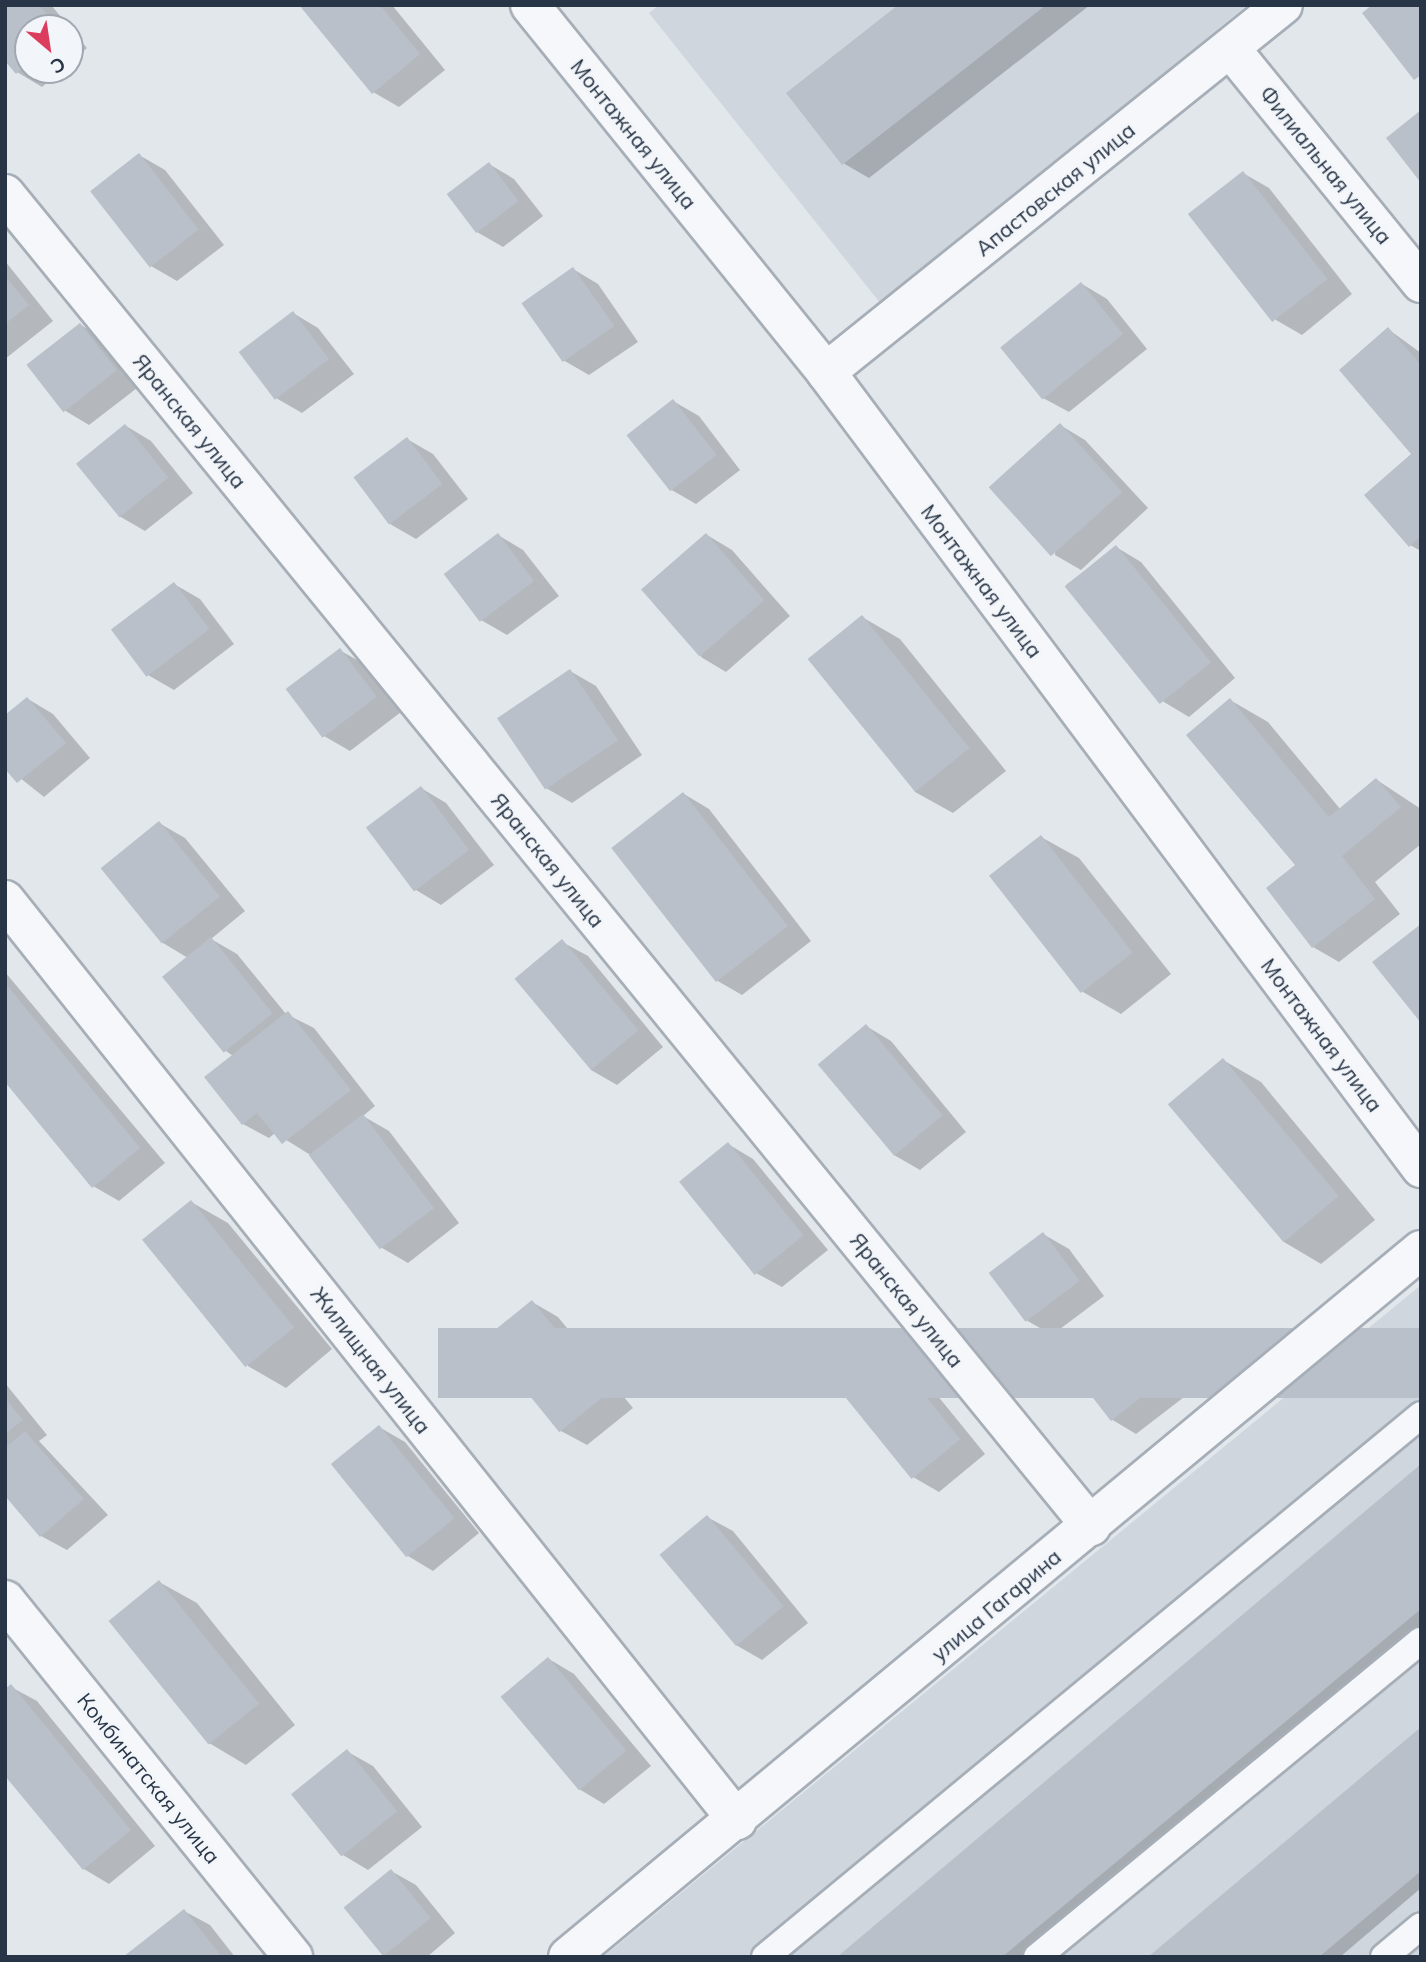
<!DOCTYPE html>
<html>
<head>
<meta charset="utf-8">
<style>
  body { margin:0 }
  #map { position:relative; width:1426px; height:1962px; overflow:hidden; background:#e2e7ec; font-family:Mulish,sans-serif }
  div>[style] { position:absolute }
  .built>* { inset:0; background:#d0d6de }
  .shadow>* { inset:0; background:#0003 }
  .building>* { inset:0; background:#b9c0ca; transform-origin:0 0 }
  .roads { filter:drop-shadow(2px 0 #a6aeb7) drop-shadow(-2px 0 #a6aeb7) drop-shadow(0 2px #a6aeb7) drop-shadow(0 -2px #a6aeb7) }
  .lane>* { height:26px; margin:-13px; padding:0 13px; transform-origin:13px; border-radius:13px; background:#f6f7fa }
  .street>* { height:38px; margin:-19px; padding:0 19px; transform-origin:19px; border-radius:19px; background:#f6f7fa }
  span { translate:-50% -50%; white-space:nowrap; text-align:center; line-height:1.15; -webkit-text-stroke:5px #f2f5f9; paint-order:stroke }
  .street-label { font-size:21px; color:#283546 }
  .frame { position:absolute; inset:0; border:7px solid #283546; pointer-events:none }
  .north { position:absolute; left:14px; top:14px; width:70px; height:70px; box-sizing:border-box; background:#f2f5f9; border:2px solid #a1a8b1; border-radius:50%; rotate:151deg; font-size:19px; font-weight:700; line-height:28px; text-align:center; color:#283546 }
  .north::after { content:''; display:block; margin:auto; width:24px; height:32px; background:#dc3d5e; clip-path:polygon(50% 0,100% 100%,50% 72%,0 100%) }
</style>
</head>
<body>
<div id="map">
  <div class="built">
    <div style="clip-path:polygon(659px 5px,1247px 5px,881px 304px,649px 13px)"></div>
    <div style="clip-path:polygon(1421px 1285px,1421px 1957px,603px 1957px)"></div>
  </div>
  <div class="shadow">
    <div style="clip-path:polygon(5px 5px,51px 5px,87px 48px,70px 63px,70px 28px,28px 28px,28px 70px,62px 70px,42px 87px,17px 72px)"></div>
    <div style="clip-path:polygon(301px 5px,392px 5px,445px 70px,399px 107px,373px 92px)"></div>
    <div style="clip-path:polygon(901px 5px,1090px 5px,869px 178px,843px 163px)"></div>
    <div style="clip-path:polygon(139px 155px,165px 170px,224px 245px,177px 281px,151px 266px)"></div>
    <div style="clip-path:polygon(489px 164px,514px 179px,543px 216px,503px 247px,477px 232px)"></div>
    <div style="clip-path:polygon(1243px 173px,1269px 188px,1352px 294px,1302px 335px,1276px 320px)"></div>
    <div style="clip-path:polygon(5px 261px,53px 321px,5px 359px)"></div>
    <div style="clip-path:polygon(573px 269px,598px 284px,638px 342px,589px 375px,563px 360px)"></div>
    <div style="clip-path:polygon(1082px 284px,1107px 299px,1147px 349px,1069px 412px,1043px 398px)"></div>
    <div style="clip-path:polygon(293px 313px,318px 328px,354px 374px,302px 413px,276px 398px)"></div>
    <div style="clip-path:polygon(81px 325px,106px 340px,141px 385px,89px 425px,64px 410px)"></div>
    <div style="clip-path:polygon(1388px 329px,1421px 353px,1421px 551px,1410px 545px,1414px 454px)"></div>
    <div style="clip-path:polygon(673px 401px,699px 416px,740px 470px,696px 504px,670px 489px)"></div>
    <div style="clip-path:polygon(1060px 425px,1085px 440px,1148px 508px,1081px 570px,1055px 555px)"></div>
    <div style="clip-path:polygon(126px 426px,151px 441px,193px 493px,145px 531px,119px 516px)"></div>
    <div style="clip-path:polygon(407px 439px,433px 454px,468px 499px,416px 539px,390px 524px)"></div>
    <div style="clip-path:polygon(498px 535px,523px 550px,559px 596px,507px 635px,481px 620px)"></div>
    <div style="clip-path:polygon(707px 535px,732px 550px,790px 616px,726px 672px,701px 657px)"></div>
    <div style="clip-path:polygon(1116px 547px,1141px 562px,1235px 678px,1189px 717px,1164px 702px,1066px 585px)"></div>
    <div style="clip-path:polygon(174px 584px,200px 599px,234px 644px,174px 690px,148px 675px)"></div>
    <div style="clip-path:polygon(862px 617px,900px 639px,1006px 771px,953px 813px,915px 792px)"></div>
    <div style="clip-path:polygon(341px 651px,366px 665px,401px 712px,350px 751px,324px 736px)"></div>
    <div style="clip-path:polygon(570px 671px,596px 686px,642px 755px,572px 803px,546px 788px)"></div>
    <div style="clip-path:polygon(28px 699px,53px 714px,90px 758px,44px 797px,5px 766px)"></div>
    <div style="clip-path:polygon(1230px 700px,1268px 722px,1341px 810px,1377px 780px,1421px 809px,1421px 844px,1375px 882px,1400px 914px,1339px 962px,1313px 947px,1302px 871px)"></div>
    <div style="clip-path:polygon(421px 788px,446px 803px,494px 865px,441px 905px,416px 890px)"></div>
    <div style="clip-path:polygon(684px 794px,709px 809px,811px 941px,742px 995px,716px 980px)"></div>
    <div style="clip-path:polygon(159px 823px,185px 838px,245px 911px,211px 939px,237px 954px,286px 1014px,314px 1028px,375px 1106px,363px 1116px,389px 1131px,459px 1223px,408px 1263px,382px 1248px,312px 1156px,275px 1133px,269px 1138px,243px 1124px,233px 1056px,226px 1051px,188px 958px,163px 943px)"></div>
    <div style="clip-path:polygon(1041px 837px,1079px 858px,1171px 974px,1121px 1014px,1083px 992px)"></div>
    <div style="clip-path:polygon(562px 942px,588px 956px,663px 1047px,617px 1085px,591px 1070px)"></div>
    <div style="clip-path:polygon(5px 972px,165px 1163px,119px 1201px,93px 1186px,5px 1079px)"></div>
    <div style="clip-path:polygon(866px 1026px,891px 1041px,966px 1132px,920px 1170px,894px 1155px,820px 1064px)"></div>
    <div style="clip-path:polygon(1223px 1060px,1261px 1082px,1375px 1220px,1321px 1264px,1284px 1242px)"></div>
    <div style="clip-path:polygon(728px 1144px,753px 1159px,828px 1250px,782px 1287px,756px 1273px)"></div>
    <div style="clip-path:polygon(191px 1202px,228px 1223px,332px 1349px,286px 1388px,248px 1366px)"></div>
    <div style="clip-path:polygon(1043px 1234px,1069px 1249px,1104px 1296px,1052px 1335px,1026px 1320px,992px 1274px)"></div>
    <div style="clip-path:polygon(532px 1302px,558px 1317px,633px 1408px,587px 1445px,561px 1431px)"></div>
    <div style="clip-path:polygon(1127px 1334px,1153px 1348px,1188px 1394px,1136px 1434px,1111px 1419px)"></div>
    <div style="clip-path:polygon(885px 1348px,911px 1363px,985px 1454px,939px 1492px,913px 1477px)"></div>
    <div style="clip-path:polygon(5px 1383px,47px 1435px,39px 1441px,108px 1515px,67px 1550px,41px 1536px,5px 1493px)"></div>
    <div style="clip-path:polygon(379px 1427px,405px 1442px,479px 1533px,433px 1571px,408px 1556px)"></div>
    <div style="clip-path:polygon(1421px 1467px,1421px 1626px,1023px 1957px,840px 1957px)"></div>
    <div style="clip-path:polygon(707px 1517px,733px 1531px,808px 1623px,762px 1660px,736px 1645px)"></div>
    <div style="clip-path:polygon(159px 1582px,197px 1603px,295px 1725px,246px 1765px,209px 1743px)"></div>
    <div style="clip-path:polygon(549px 1659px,574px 1674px,651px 1766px,604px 1804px,579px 1789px)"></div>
    <div style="clip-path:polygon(11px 1687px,37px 1701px,155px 1846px,109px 1884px,84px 1869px)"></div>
    <div style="clip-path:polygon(1421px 1729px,1421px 1888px,1340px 1957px,1151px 1957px)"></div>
    <div style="clip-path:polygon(348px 1752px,373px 1766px,422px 1827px,368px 1870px,343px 1855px)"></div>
    <div style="clip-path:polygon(391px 1871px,416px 1885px,455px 1933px,427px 1957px,385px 1955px)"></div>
    <div style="clip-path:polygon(184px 1911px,210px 1925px,235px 1957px,126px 1957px)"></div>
  </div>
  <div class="building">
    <div style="clip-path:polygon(5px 5px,39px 5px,59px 28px,28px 28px,28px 63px,16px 74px,5px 61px)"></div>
    <div style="clip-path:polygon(299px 5px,380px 5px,420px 54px,372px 94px)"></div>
    <div style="clip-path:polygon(898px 5px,1046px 5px,842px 165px,786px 93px)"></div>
    <div style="clip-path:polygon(1372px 5px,1421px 5px,1421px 75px,1414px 80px,1362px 13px)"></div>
    <div style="clip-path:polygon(1421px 110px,1421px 183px,1386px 138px)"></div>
    <div style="left:139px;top:153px;width:97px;height:62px;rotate:52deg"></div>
    <div style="left:489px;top:162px;width:49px;height:53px;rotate:53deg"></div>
    <div style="left:1243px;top:171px;width:137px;height:70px;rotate:52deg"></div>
    <div style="left:573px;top:267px;width:72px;height:63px;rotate:55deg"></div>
    <div style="clip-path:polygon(5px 276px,29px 305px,5px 324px)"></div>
    <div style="left:1081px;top:282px;width:67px;height:104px;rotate:51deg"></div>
    <div style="left:293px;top:311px;width:60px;height:68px;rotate:53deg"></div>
    <div style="left:80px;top:323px;width:60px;height:68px;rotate:52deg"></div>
    <div style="clip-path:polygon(1388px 327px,1421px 365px,1421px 536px,1409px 547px,1364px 495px,1411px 454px,1339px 370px)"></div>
    <div style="left:673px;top:399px;width:71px;height:59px;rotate:52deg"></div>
    <div style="left:1060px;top:423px;width:93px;height:96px;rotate:48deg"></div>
    <div style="left:125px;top:424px;width:69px;height:63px;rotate:51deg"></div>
    <div style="left:407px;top:437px;width:59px;height:67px;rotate:53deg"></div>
    <div style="left:498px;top:533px;width:60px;height:68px;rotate:53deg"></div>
    <div style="left:706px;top:533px;width:89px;height:86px;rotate:49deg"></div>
    <div style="left:1116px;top:545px;width:151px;height:66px;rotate:51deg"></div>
    <div style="left:174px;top:582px;width:59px;height:79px;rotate:53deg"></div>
    <div style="left:862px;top:615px;width:171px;height:70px;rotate:51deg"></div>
    <div style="left:340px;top:648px;width:61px;height:68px;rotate:53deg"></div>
    <div style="left:570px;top:669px;width:86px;height:88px;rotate:56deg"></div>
    <div style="clip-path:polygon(27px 697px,66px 743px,17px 783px,5px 769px,5px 715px)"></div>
    <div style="clip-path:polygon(1230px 698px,1329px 817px,1376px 778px,1401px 807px,1342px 856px,1375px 899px,1312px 948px,1266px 888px,1295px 865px,1186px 735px)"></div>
    <div style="left:421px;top:786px;width:80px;height:69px;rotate:53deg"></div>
    <div style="left:683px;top:792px;width:170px;height:91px;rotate:52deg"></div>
    <div style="left:159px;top:821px;width:97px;height:75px;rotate:51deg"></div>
    <div style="left:1041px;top:835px;width:149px;height:66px;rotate:52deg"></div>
    <div style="clip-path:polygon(1421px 924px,1421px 1023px,1372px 962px)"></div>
    <div style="left:211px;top:937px;width:98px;height:63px;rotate:51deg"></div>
    <div style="left:562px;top:939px;width:119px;height:62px;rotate:50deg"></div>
    <div style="clip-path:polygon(5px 983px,140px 1148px,92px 1188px,5px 1082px)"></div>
    <div style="clip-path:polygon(288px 1011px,351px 1090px,282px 1144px,257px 1113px,242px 1125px,204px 1077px)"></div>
    <div style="left:866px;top:1024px;width:119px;height:63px;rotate:50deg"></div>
    <div style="left:1223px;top:1058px;width:180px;height:72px;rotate:50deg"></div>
    <div style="left:363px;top:1114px;width:118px;height:68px;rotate:53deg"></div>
    <div style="left:728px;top:1142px;width:120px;height:63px;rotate:51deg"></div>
    <div style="left:191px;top:1200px;width:164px;height:63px;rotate:51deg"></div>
    <div style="left:1043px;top:1232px;width:61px;height:68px;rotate:53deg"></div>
    <div style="left:532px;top:1300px;width:120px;height:62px;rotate:51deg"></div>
    <div style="left:1421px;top:1328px;width:70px;height:983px;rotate:90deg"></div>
    <div style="left:1127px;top:1331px;width:61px;height:68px;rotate:52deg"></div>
    <div style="left:885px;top:1346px;width:120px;height:63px;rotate:51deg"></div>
    <div style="clip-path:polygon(5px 1398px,23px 1420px,5px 1434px)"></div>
    <div style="left:379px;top:1425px;width:120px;height:62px;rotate:51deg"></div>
    <div style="clip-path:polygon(25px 1431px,84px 1499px,40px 1537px,5px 1496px,5px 1448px)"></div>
    <div style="clip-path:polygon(1421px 1464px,1421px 1609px,1002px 1957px,837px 1957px)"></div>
    <div style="left:707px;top:1515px;width:119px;height:62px;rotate:50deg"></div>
    <div style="left:159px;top:1580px;width:159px;height:65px;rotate:51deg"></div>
    <div style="left:548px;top:1657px;width:122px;height:62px;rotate:50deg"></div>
    <div style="clip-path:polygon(11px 1684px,131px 1830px,83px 1870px,5px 1776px,5px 1689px)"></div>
    <div style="clip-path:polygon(1421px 1727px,1421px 1871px,1319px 1957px,1148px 1957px)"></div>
    <div style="left:347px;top:1749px;width:80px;height:72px;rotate:51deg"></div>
    <div style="left:391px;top:1869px;width:63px;height:61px;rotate:51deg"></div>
    <div style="clip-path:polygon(184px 1909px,222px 1957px,123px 1957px)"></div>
  </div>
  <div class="roads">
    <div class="lane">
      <div style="left:765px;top:1957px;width:851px;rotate:-39.56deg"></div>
      <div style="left:1037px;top:1957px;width:497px;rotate:-39.5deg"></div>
      <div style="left:1384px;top:1957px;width:48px;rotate:-40deg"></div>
    </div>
    <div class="street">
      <div style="left:530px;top:5px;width:471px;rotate:51.1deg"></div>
      <div style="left:826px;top:372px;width:994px;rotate:53.22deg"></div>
      <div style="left:1230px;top:48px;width:303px;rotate:50.9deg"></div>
      <div style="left:5px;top:194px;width:1719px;rotate:50.81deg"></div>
      <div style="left:826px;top:372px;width:586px;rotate:-38.77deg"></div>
      <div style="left:5px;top:900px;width:1176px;rotate:51.49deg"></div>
      <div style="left:5px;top:1600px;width:459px;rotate:51.1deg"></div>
      <div style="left:568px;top:1957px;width:1108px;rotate:-39.65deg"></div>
    </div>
  </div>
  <div class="street-label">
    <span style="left:634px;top:134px;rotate:51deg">Монтажная улица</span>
    <span style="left:1326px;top:165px;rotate:51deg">Филиальная улица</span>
    <span style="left:1055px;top:189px;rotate:-39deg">Апастовская улица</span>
    <span style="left:190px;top:421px;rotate:51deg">Яранская улица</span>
    <span style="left:982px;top:581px;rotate:53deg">Монтажная улица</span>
    <span style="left:548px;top:860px;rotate:51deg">Яранская улица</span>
    <span style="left:1322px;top:1035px;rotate:53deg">Монтажная улица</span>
    <span style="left:907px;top:1300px;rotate:51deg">Яранская улица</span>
    <span style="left:371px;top:1360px;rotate:52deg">Жилищная улица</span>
    <span style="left:996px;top:1605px;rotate:-40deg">улица Гагарина</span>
    <span style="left:149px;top:1778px;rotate:51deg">Комбинатская улица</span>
  </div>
  <div class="frame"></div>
  <div class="north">С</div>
</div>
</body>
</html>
